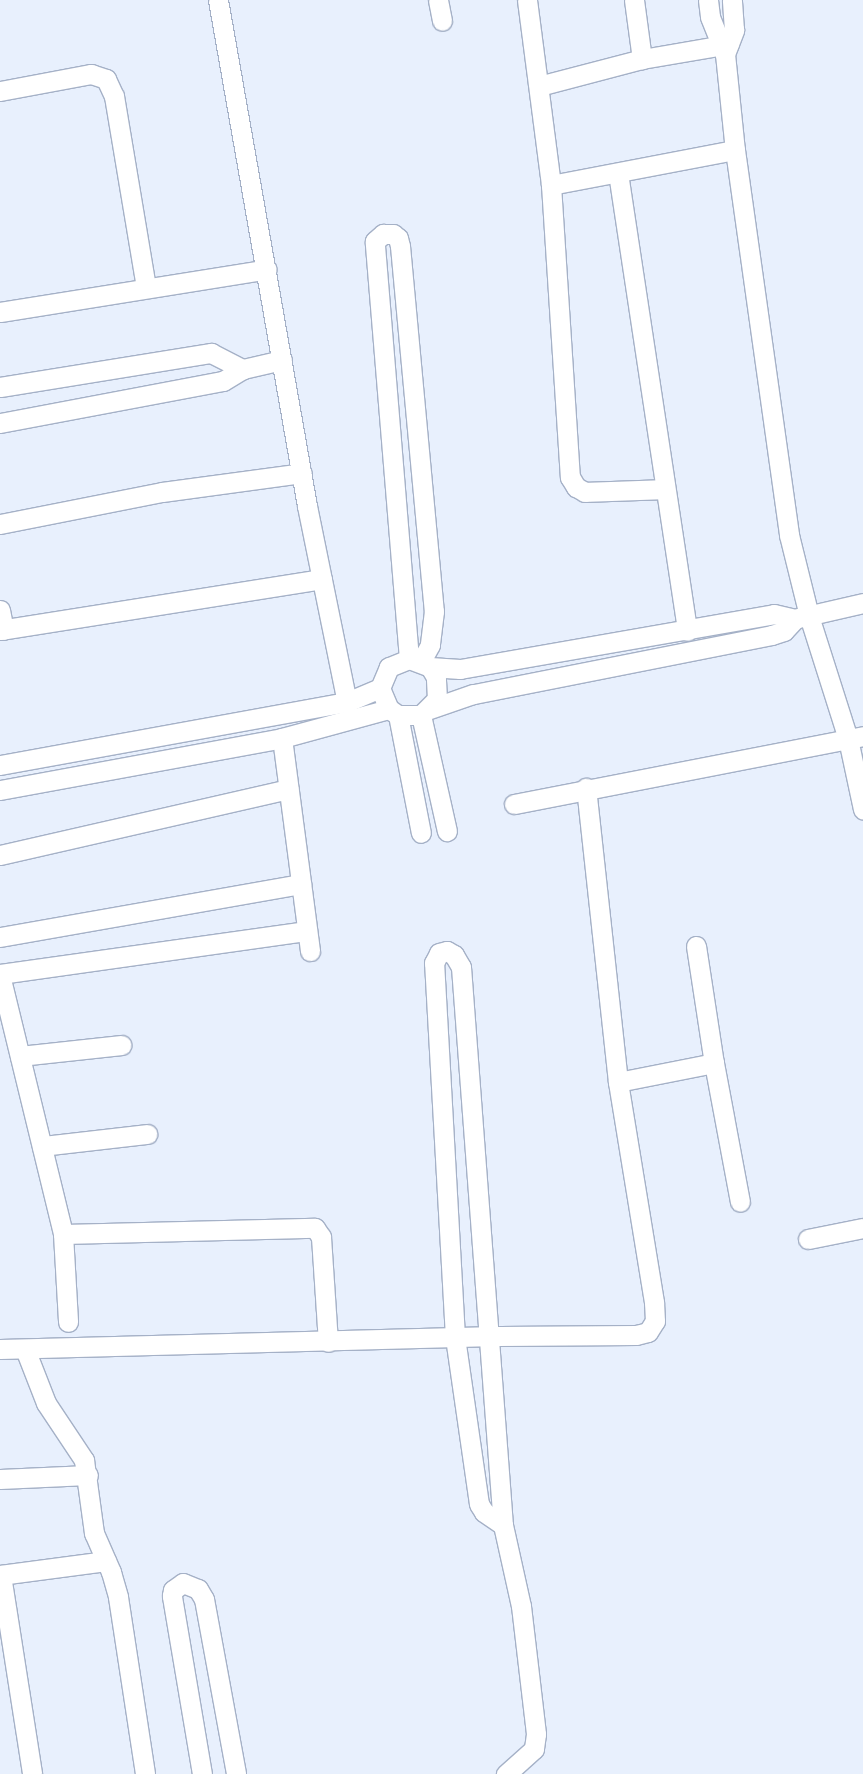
<!DOCTYPE html>
<html>
<head>
<meta charset="utf-8">
<style>
  body { margin:0 }
  #map { position:relative; width:863px; height:1774px; overflow:hidden; background:#e8f0fd; font-family:"Source Sans 3",sans-serif }
  div>[style] { position:absolute }
  .roads { filter:drop-shadow(1px 0 #a5b1c7) drop-shadow(-1px 0 #a5b1c7) drop-shadow(0 1px #a5b1c7) drop-shadow(0 -1px #a5b1c7) }
  .minor>* { height:19px; margin:-9.5px; padding:0 9.5px; transform-origin:9.5px; border-radius:9.5px; background:#fff }
  span { translate:-50% -50%; white-space:nowrap; text-align:center; line-height:1.15; -webkit-text-stroke:5px #fcfcfc; paint-order:stroke }
</style>
</head>
<body>
<div id="map">
  <div class="roads">
    <div class="minor">
      <div style="left:218px;top:0;width:514px;rotate:80.02deg"></div>
      <div style="left:307px;top:506px;width:200px;rotate:78.5deg"></div>
      <div style="left:438px;top:0;width:21px;rotate:79deg"></div>
      <div style="left:527px;top:0;width:187px;rotate:82.6deg"></div>
      <div style="left:551px;top:185px;width:293px;rotate:86.3deg"></div>
      <div style="left:570px;top:477px;width:12px;rotate:59deg"></div>
      <div style="left:576px;top:487px;width:10px;rotate:29deg"></div>
      <div style="left:585px;top:492px;width:80px;rotate:-2.1deg"></div>
      <div style="left:634px;top:0;width:60px;rotate:82.3deg"></div>
      <div style="left:708px;top:0;width:17px;rotate:83deg"></div>
      <div style="left:710px;top:17px;width:40px;rotate:68deg"></div>
      <div style="left:725px;top:54px;width:97px;rotate:84.1deg"></div>
      <div style="left:735px;top:150px;width:389px;rotate:82deg"></div>
      <div style="left:789px;top:535px;width:83px;rotate:76.1deg"></div>
      <div style="left:809px;top:616px;width:129px;rotate:72.4deg"></div>
      <div style="left:848px;top:739px;width:72px;rotate:77.9deg"></div>
      <div style="left:725px;top:54px;width:26px;rotate:-69deg"></div>
      <div style="left:734px;top:30px;width:30px;rotate:-94deg"></div>
      <div style="left:539px;top:86px;width:106px;rotate:-14.7deg"></div>
      <div style="left:642px;top:59px;width:88px;rotate:-9.8deg"></div>
      <div style="left:0;top:91px;width:93px;rotate:-10.6deg"></div>
      <div style="left:91px;top:74px;width:16px;rotate:18deg"></div>
      <div style="left:106px;top:79px;width:19px;rotate:65deg"></div>
      <div style="left:114px;top:96px;width:194px;rotate:80.5deg"></div>
      <div style="left:618px;top:173px;width:463px;rotate:81.4deg"></div>
      <div style="left:551px;top:185px;width:187px;rotate:-10.8deg"></div>
      <div style="left:0;top:312px;width:270px;rotate:-9.1deg"></div>
      <div style="left:0;top:387px;width:214px;rotate:-9.2deg"></div>
      <div style="left:211px;top:353px;width:36px;rotate:27deg"></div>
      <div style="left:0;top:423px;width:227px;rotate:-10.7deg"></div>
      <div style="left:223px;top:381px;width:23px;rotate:-31deg"></div>
      <div style="left:243px;top:369px;width:40px;rotate:-13deg"></div>
      <div style="left:0;top:524px;width:165px;rotate:-11.2deg"></div>
      <div style="left:162px;top:492px;width:141px;rotate:-7.7deg"></div>
      <div style="left:0;top:610px;width:20px;rotate:79deg"></div>
      <div style="left:798px;top:618px;width:67px;rotate:-13deg"></div>
      <div style="left:0;top:630px;width:326px;rotate:-9deg"></div>
      <div style="left:409px;top:659px;width:419px;rotate:-94.7deg"></div>
      <div style="left:375px;top:241px;width:11px;rotate:-41deg"></div>
      <div style="left:383px;top:234px;width:10px"></div>
      <div style="left:393px;top:234px;width:6px;rotate:39deg"></div>
      <div style="left:398px;top:238px;width:8px;rotate:76deg"></div>
      <div style="left:400px;top:246px;width:367px;rotate:84.7deg"></div>
      <div style="left:434px;top:611px;width:34px;rotate:97deg"></div>
      <div style="left:430px;top:645px;width:18px;rotate:119deg"></div>
      <div style="left:430px;top:667px;width:30px;rotate:4deg"></div>
      <div style="left:460px;top:669px;width:319px;rotate:-9.9deg"></div>
      <div style="left:774px;top:614px;width:22px;rotate:13deg"></div>
      <div style="left:795px;top:619px;width:16px;rotate:133deg"></div>
      <div style="left:784px;top:631px;width:13px;rotate:162deg"></div>
      <div style="left:772px;top:635px;width:305px;rotate:168.8deg"></div>
      <div style="left:473px;top:694px;width:46px;rotate:160.8deg"></div>
      <div style="left:398px;top:715px;width:120px;rotate:79deg"></div>
      <div style="left:421px;top:715px;width:119px;rotate:77.4deg"></div>
      <div style="left:282px;top:738px;width:215px;rotate:82.5deg"></div>
      <div style="left:0;top:765px;width:353px;rotate:-10.3deg"></div>
      <div style="left:347px;top:702px;width:36px;rotate:-23deg"></div>
      <div style="left:0;top:790px;width:287px;rotate:-10.4deg"></div>
      <div style="left:282px;top:738px;width:111px;rotate:-15.2deg"></div>
      <div style="left:389px;top:709px;width:11px;rotate:34deg"></div>
      <div style="left:398px;top:715px;width:23px"></div>
      <div style="left:421px;top:715px;width:23px;rotate:-45deg"></div>
      <div style="left:437px;top:699px;width:22px;rotate:-93deg"></div>
      <div style="left:436px;top:677px;width:12px;rotate:-121deg"></div>
      <div style="left:430px;top:667px;width:22px;rotate:-159deg"></div>
      <div style="left:409px;top:659px;width:22px;rotate:158deg"></div>
      <div style="left:389px;top:667px;width:23px;rotate:113deg"></div>
      <div style="left:380px;top:688px;width:23px;rotate:67deg"></div>
      <div style="left:514px;top:804px;width:356px;rotate:-11deg"></div>
      <div style="left:0;top:855px;width:296px;rotate:-12.9deg"></div>
      <div style="left:0;top:937px;width:306px;rotate:-10deg"></div>
      <div style="left:696px;top:946px;width:118px;rotate:81.3deg"></div>
      <div style="left:0;top:974px;width:310px;rotate:-8deg"></div>
      <div style="left:0;top:975px;width:267px;rotate:76.3deg"></div>
      <div style="left:63px;top:1234px;width:88px;rotate:86.7deg"></div>
      <div style="left:20px;top:1056px;width:102px;rotate:-6.2deg"></div>
      <div style="left:618px;top:1082px;width:98px;rotate:-11.2deg"></div>
      <div style="left:714px;top:1063px;width:141px;rotate:79.4deg"></div>
      <div style="left:42px;top:1146px;width:106px;rotate:-6.5deg"></div>
      <div style="left:63px;top:1234px;width:252px;rotate:-1.4deg"></div>
      <div style="left:315px;top:1228px;width:11px;rotate:56deg"></div>
      <div style="left:321px;top:1237px;width:105px;rotate:86.2deg"></div>
      <div style="left:808px;top:1239px;width:56px;rotate:-11.3deg"></div>
      <div style="left:0;top:1349px;width:486px;rotate:-1.5deg"></div>
      <div style="left:486px;top:1336px;width:150px;rotate:-0.4deg"></div>
      <div style="left:636px;top:1335px;width:12px;rotate:-14deg"></div>
      <div style="left:648px;top:1332px;width:13px;rotate:-58deg"></div>
      <div style="left:655px;top:1321px;width:19px;rotate:-93deg"></div>
      <div style="left:654px;top:1302px;width:223px;rotate:-99.3deg"></div>
      <div style="left:618px;top:1082px;width:296px;rotate:-96.2deg"></div>
      <div style="left:25px;top:1349px;width:58px;rotate:68.7deg"></div>
      <div style="left:46px;top:1403px;width:69px;rotate:56.3deg"></div>
      <div style="left:84px;top:1460px;width:74px;rotate:82.2deg"></div>
      <div style="left:94px;top:1533px;width:43px;rotate:66.4deg"></div>
      <div style="left:111px;top:1572px;width:26px;rotate:74deg"></div>
      <div style="left:118px;top:1597px;width:179px;rotate:81.3deg"></div>
      <div style="left:0;top:1479px;width:88px;rotate:-2.6deg"></div>
      <div style="left:503px;top:1525px;width:23px;rotate:-146deg"></div>
      <div style="left:484px;top:1512px;width:9px;rotate:-122deg"></div>
      <div style="left:479px;top:1504px;width:169px;rotate:-98.2deg"></div>
      <div style="left:455px;top:1337px;width:375px;rotate:-93.2deg"></div>
      <div style="left:434px;top:963px;width:11px;rotate:-63deg"></div>
      <div style="left:439px;top:953px;width:8px;rotate:-14deg"></div>
      <div style="left:447px;top:951px;width:8px;rotate:30deg"></div>
      <div style="left:454px;top:955px;width:14px;rotate:60deg"></div>
      <div style="left:461px;top:967px;width:560px;rotate:85.7deg"></div>
      <div style="left:503px;top:1525px;width:83px;rotate:77.5deg"></div>
      <div style="left:521px;top:1606px;width:129px;rotate:83.3deg"></div>
      <div style="left:536px;top:1734px;width:15px;rotate:98deg"></div>
      <div style="left:534px;top:1749px;width:38px;rotate:138deg"></div>
      <div style="left:0;top:1575px;width:107px;rotate:-7.5deg"></div>
      <div style="left:1px;top:1575px;width:201px;rotate:81.1deg"></div>
      <div style="left:202px;top:1774px;width:181px;rotate:-99.6deg"></div>
      <div style="left:172px;top:1596px;width:6px;rotate:-81deg"></div>
      <div style="left:173px;top:1590px;width:12px;rotate:-35deg"></div>
      <div style="left:183px;top:1583px;width:16px;rotate:22deg"></div>
      <div style="left:198px;top:1589px;width:12px;rotate:59deg"></div>
      <div style="left:204px;top:1599px;width:178px;rotate:79.6deg"></div>
    </div>
  </div>
</div>
</body>
</html>
